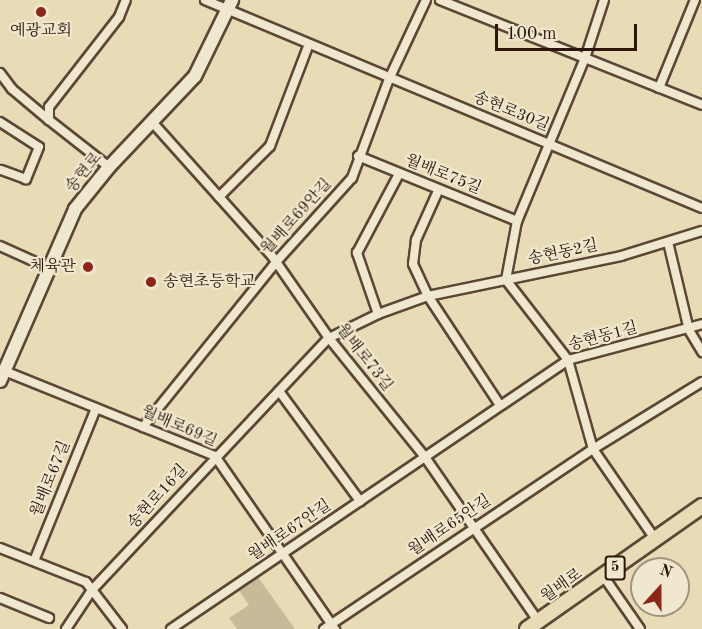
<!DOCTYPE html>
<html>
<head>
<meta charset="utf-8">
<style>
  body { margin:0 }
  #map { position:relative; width:702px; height:629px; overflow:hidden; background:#e7dcb5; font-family:"Old Standard TT","Noto Serif KR",serif }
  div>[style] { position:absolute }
  .green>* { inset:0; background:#c8ba98 }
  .roads { filter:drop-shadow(2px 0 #5c4736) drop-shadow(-2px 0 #5c4736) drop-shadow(0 2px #5c4736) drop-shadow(0 -2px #5c4736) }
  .minor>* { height:8px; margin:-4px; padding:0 4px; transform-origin:4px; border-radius:4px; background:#efe8cf }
  .secondary>* { height:12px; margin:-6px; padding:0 6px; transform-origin:6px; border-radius:6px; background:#efe8cf }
  .primary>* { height:14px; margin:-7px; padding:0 7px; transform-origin:7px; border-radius:7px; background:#e7dcb5 }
  .dots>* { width:16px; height:16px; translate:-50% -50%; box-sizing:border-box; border:3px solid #efe8cf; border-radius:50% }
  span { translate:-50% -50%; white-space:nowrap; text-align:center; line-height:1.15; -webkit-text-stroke:4.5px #efe8cf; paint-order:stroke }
  .shield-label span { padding:2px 4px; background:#efe8cf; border:2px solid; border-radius:4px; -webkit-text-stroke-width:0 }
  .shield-label { font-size:15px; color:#2e150b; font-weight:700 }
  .poi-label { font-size:16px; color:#2e150b }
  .right { translate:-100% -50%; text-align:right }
  .left { translate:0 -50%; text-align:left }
  .street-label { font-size:16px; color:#2e150b }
  .north { position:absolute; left:630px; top:557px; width:60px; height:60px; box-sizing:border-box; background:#efe8cf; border:2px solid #a29481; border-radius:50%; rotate:21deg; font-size:16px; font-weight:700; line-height:24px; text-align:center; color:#2e150b }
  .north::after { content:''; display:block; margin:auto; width:21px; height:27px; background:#8f2418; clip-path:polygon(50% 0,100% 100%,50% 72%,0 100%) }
  .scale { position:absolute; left:495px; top:24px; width:142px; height:27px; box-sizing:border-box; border:3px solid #2e150b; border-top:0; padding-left:8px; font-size:18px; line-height:21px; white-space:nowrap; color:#2e150b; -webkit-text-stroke:4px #efe8cf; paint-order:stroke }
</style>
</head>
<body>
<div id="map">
  <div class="green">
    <div style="clip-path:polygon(255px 573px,295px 629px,237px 629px,229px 618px,249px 605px,236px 586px)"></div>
  </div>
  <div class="roads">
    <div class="minor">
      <div style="left:205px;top:0;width:539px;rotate:22.71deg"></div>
      <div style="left:440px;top:0;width:282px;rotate:21.8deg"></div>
      <div style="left:604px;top:0;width:61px;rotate:108.1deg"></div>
      <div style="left:585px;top:58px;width:177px;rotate:112.6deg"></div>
      <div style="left:517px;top:221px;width:60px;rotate:100.6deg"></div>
      <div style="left:506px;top:280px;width:101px;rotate:52.2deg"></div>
      <div style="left:568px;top:360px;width:92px;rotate:74.3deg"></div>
      <div style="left:593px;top:449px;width:109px;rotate:55.4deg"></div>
      <div style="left:0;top:73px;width:20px;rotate:53deg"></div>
      <div style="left:12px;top:89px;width:48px;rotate:40deg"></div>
      <div style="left:659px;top:88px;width:95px;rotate:-67.8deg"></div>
      <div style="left:0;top:122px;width:46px;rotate:32.7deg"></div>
      <div style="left:39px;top:147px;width:35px;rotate:112deg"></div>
      <div style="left:26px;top:179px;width:27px;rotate:-160deg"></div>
      <div style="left:153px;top:123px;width:178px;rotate:48.2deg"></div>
      <div style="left:272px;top:256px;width:100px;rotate:55.2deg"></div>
      <div style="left:329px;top:338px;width:153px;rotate:51.1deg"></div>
      <div style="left:425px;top:457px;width:201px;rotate:55.4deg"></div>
      <div style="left:358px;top:156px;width:172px;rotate:22.2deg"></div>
      <div style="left:109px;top:167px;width:76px;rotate:-141.9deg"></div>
      <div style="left:49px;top:120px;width:13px;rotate:-90deg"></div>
      <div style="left:49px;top:107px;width:114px;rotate:-52.1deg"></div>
      <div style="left:119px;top:17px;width:18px;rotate:-68deg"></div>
      <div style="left:438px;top:191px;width:54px;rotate:114.2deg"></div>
      <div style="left:416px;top:240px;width:24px;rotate:97deg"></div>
      <div style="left:413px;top:264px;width:35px;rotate:65deg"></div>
      <div style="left:428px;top:296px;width:131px;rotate:56.6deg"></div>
      <div style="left:219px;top:197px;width:72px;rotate:-45deg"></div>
      <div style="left:270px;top:146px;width:109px;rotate:-69.1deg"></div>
      <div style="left:668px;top:242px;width:90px;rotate:76.6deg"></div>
      <div style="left:689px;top:330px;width:26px;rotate:59deg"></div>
      <div style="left:0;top:246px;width:54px;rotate:24.2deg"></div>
      <div style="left:378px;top:314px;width:65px;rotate:-109deg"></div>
      <div style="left:357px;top:253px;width:89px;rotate:-62deg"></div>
      <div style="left:2px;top:370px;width:230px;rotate:22deg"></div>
      <div style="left:215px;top:456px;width:211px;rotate:55.3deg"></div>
      <div style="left:279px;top:391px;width:137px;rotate:53.6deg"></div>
      <div style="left:143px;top:427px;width:212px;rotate:-51.1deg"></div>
      <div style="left:276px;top:262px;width:113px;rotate:-47.9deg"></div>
      <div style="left:352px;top:178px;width:106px;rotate:-69.5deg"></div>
      <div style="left:389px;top:79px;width:87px;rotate:-64.9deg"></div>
      <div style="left:0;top:548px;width:92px;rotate:21.6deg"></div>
      <div style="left:86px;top:582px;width:59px;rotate:52.5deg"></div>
      <div style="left:34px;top:561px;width:165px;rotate:-67.9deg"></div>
      <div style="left:604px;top:577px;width:63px;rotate:55.3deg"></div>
      <div style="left:0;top:598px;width:53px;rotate:22.2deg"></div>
      <div style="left:66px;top:629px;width:47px;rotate:-56.3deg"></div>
      <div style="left:92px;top:590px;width:346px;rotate:-46.8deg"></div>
      <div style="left:329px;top:338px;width:55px;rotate:-26.1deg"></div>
      <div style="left:378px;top:314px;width:53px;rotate:-19.8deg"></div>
      <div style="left:428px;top:296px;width:197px;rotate:-11.7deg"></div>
      <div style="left:621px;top:256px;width:85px;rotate:-17.2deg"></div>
      <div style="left:171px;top:629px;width:480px;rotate:-34.1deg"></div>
      <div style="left:568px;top:360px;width:139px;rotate:-15deg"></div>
      <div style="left:324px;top:629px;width:324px;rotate:-33.8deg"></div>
      <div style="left:593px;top:449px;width:128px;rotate:-31.6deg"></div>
    </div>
    <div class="secondary">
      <div style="left:0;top:381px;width:188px;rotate:-66.4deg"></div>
      <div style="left:75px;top:209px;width:54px;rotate:-51deg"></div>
      <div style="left:109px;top:167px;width:125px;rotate:-46.6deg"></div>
      <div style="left:195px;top:76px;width:85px;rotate:-64deg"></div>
    </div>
    <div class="primary">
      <div style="left:527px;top:629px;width:214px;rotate:-35.1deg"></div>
    </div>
  </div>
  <div class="dots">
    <div style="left:41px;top:12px;background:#8f2418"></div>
    <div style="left:88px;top:267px;background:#8f2418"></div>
    <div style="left:151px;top:282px;background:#8f2418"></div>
  </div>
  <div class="shield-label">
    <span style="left:615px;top:568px">5</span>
  </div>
  <div class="poi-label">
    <span style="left:41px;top:31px">예광교회</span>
    <span class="right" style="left:76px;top:267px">체육관</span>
    <span class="left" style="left:163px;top:282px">송현초등학교</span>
  </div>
  <div class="street-label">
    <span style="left:511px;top:112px;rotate:22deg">송현로30길</span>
    <span style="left:84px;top:173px;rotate:-50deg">송현로</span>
    <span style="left:443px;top:175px;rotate:22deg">월배로75길</span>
    <span style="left:297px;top:217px;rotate:-48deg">월배로69안길</span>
    <span style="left:563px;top:253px;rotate:-12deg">송현동2길</span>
    <span style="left:603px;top:337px;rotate:-15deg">송현동1길</span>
    <span style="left:364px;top:358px;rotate:52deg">월배로73길</span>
    <span style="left:179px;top:427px;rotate:23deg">월배로69길</span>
    <span style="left:51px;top:479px;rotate:-68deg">월배로67길</span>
    <span style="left:158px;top:497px;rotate:-48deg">송현로16길</span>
    <span style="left:450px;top:526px;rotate:-34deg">월배로65안길</span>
    <span style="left:290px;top:531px;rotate:-34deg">월배로67안길</span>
    <span style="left:562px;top:586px;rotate:-35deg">월배로</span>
  </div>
  <div class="north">N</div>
  <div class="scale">100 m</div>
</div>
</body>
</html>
